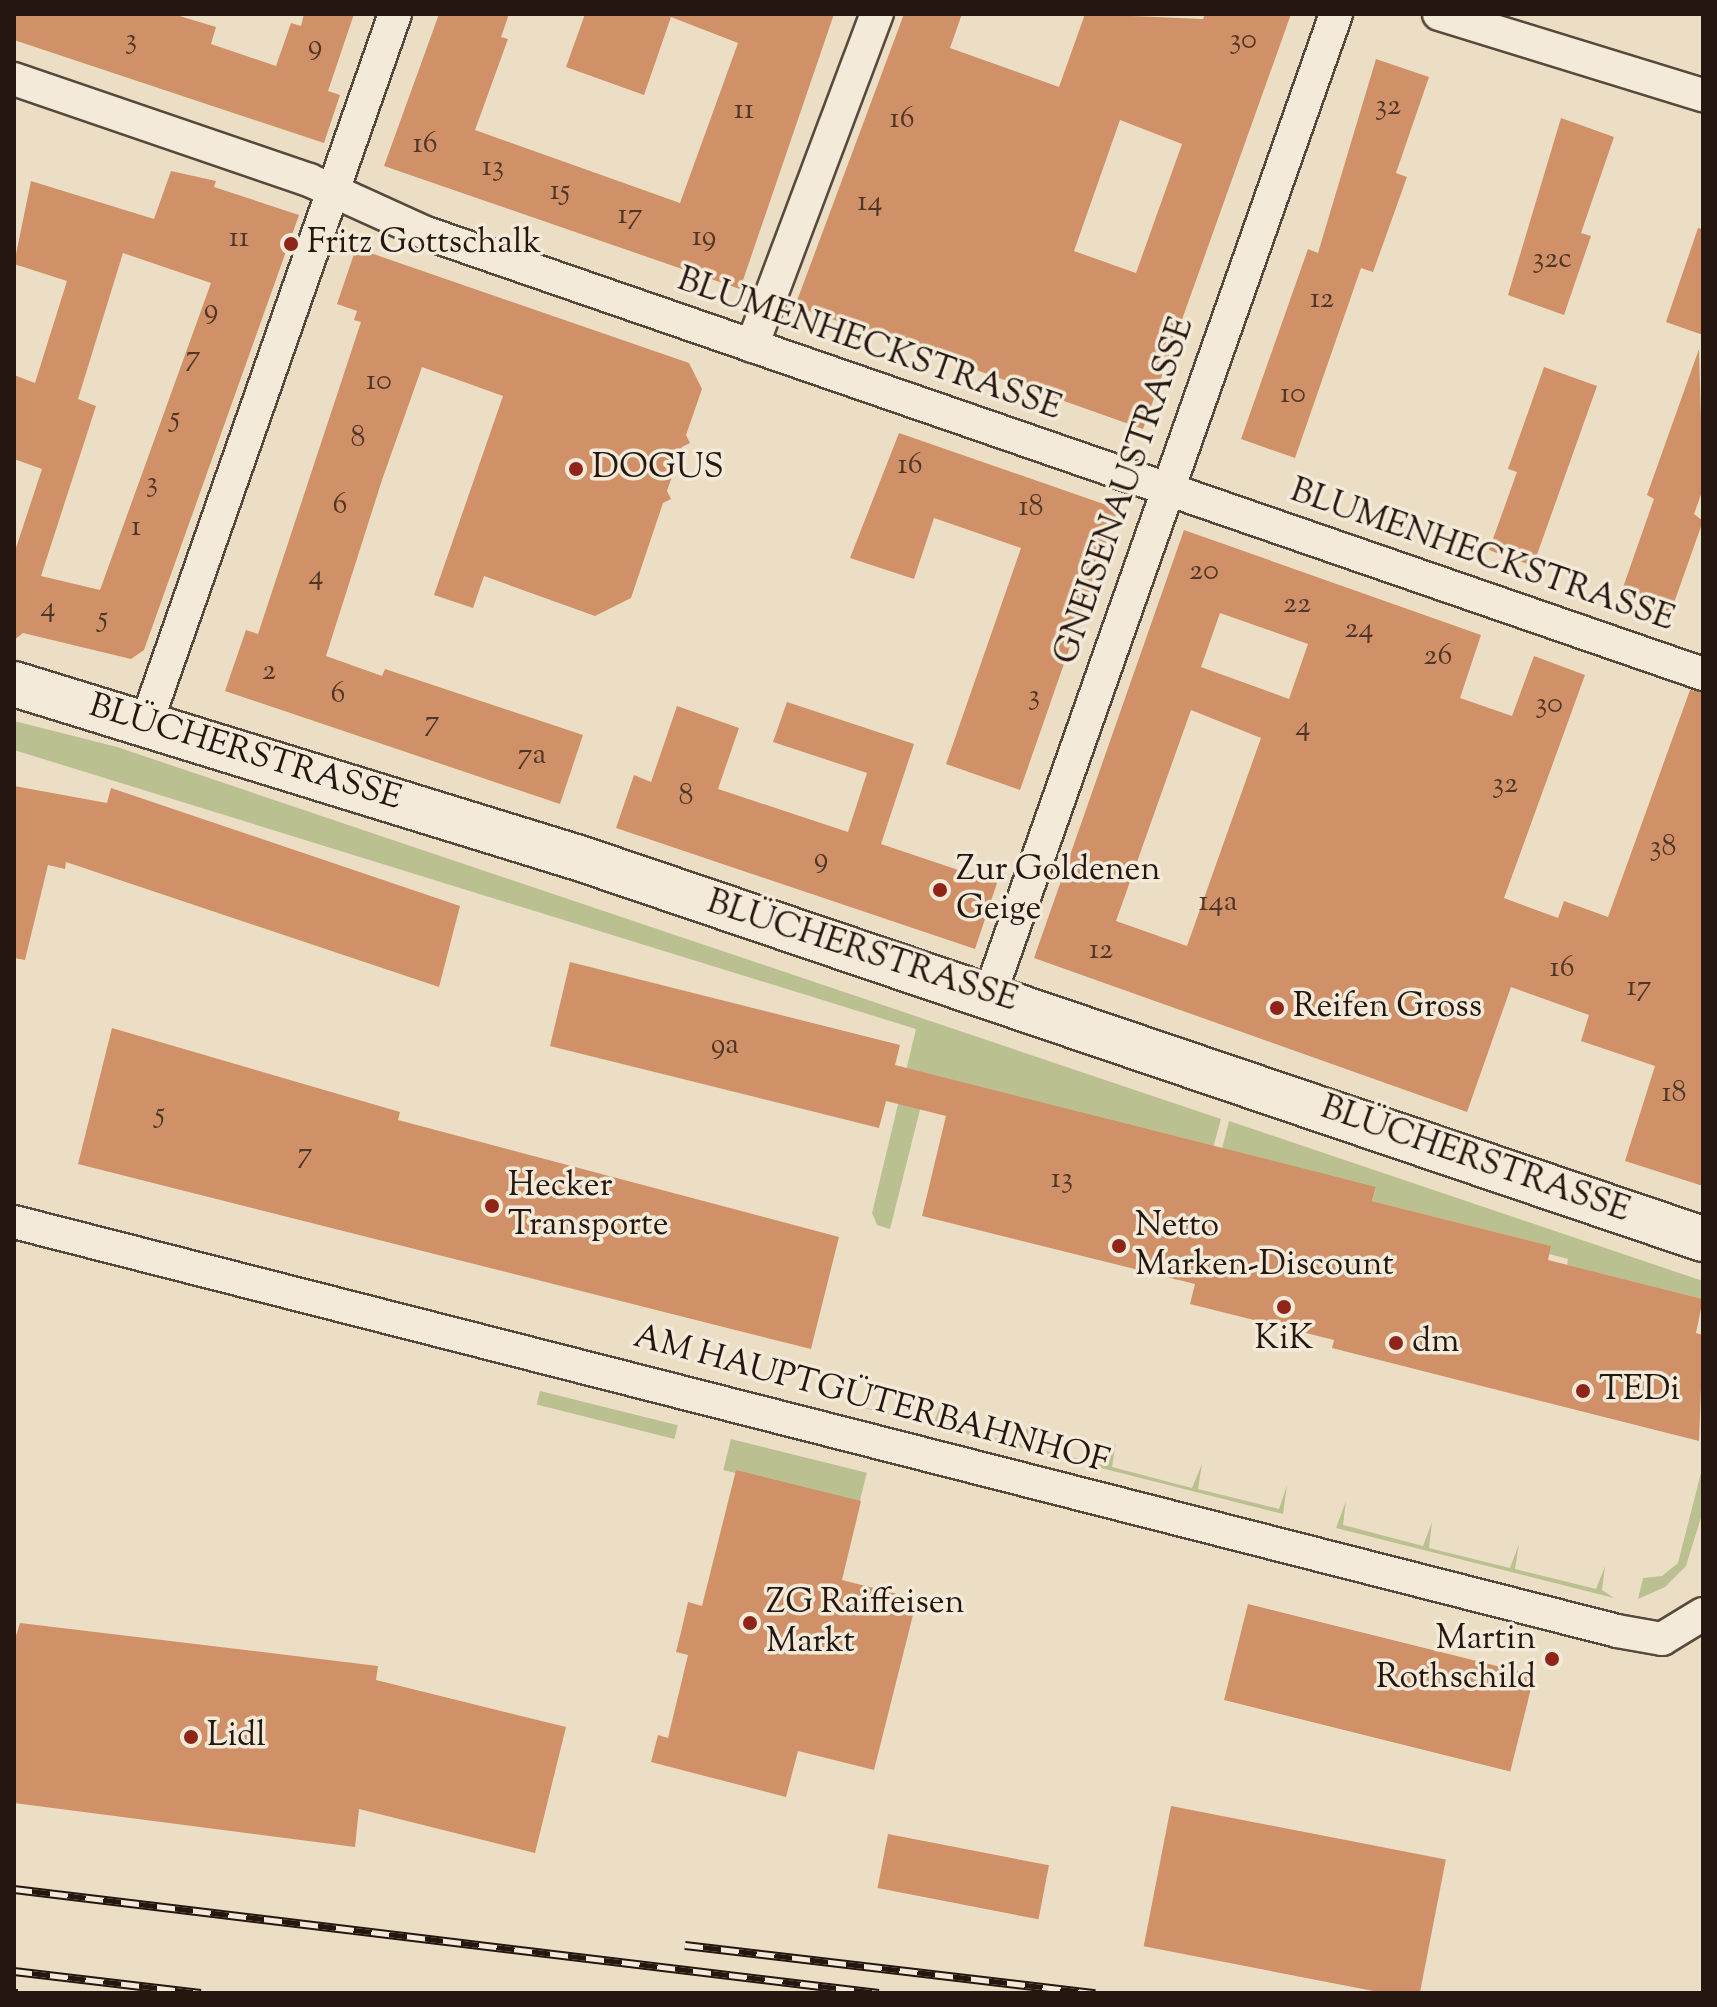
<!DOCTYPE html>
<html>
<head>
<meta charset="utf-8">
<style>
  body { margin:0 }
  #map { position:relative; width:1717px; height:2007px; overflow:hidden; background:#ecdec4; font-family:"Sorts Mill Goudy",serif }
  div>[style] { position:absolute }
  .green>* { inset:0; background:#bbc091; transform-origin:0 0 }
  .building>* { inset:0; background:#d09168; transform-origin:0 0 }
  .roads { filter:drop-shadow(2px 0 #57493d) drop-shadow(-2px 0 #57493d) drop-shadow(0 2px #57493d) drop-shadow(0 -2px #57493d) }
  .minor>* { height:32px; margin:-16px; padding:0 16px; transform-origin:16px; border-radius:16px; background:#f3ead9 }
  .secondary>* { height:44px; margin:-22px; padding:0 22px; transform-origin:22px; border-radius:22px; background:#f3ead9 }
  .rail>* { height:9px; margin-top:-4.5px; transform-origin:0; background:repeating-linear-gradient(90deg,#f3ead9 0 18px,#251710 0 36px); box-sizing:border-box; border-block:2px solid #251710 }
  .dots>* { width:22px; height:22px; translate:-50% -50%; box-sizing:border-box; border:4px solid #f3ead9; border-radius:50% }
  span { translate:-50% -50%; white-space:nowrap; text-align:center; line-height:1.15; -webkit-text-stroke:7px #f3ead9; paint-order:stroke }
  .number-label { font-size:30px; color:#503626 }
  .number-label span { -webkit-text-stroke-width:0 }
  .poi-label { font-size:34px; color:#251710 }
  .left { translate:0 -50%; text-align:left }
  .right { translate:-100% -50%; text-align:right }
  .street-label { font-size:34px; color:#251710 }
  .frame { position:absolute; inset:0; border:16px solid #251710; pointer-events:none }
</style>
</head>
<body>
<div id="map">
  <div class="green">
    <div style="clip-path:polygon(14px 721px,117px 747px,1221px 1119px,1177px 1280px,1170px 1278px,1203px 1144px,929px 1074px,890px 1229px,877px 1225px,872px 1213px,916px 1029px,14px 750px)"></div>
    <div style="clip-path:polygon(1229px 1121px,1703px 1281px,1703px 1299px,1567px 1265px,1568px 1259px,1549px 1254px,1550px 1246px,1372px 1201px,1376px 1188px,1210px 1196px)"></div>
    <div style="left:540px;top:1391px;width:142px;height:14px;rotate:14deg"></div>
    <div style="clip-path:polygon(943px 1399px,940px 1424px,1020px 1444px,1030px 1421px,1026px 1446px,1107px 1466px,1116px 1442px,1112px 1467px,1192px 1488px,1202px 1464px,1198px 1489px,1279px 1509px,1287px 1485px,1283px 1514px,856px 1406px,934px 1422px)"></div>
    <div style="left:731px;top:1439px;width:140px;height:32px;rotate:14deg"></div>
    <div style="clip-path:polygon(1703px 1465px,1703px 1511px,1686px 1566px,1665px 1587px,1638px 1599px,1643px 1578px,1662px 1576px,1678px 1563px)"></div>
    <div style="clip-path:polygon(1346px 1501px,1343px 1525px,1423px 1546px,1432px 1522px,1429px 1548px,1510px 1568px,1519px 1544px,1515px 1569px,1596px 1589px,1605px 1566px,1602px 1590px,1614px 1598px,1336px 1528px)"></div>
  </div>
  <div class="building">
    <div style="clip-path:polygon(14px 14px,173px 14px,216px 27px,211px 44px,276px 66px,291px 23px,301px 26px,304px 14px,354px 14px,328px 91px,340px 95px,324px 143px,14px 40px)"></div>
    <div style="clip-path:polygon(439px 14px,509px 14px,501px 37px,508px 39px,475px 130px,680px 203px,738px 43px,671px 17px,644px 95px,566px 67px,585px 14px,834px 14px,740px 289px,384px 166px)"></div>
    <div style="clip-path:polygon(evenodd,904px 14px,962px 14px,950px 48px,1059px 87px,1085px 14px,1203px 19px,1205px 14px,1291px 14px,1143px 429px,795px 306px,904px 14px,1120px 120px,1182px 144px,1136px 273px,1074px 251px,1120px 120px)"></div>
    <div style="clip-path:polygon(1376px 59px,1429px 77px,1396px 173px,1407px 177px,1373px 272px,1361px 268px,1295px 458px,1241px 439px,1308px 249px,1318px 253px)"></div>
    <div style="clip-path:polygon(1561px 118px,1614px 137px,1581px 233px,1591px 236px,1564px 315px,1508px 295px)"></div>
    <div style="clip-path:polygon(evenodd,171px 171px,216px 181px,214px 187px,299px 215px,144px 650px,131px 659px,23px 633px,14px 640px,14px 554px,42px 469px,14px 459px,14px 375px,35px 383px,67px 281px,14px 264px,31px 181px,154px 219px,171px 171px,123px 253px,211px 283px,100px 590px,41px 576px,96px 406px,78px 399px,123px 253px)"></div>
    <div style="clip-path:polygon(1698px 228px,1703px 229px,1703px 335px,1666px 322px)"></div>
    <div style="clip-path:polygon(356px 248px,689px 363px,702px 389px,686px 435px,690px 443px,682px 447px,667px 491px,671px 499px,663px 503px,631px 598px,595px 616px,484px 576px,473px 608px,434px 595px,503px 396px,422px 367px,382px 480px,326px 656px,382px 676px,385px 669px,583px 735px,560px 804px,225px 691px,246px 630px,258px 634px,361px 322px,354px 320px,357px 311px,337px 304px)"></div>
    <div style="clip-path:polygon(1699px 349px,1703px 489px,1694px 514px,1703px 521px,1670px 614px,1620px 596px,1654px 499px,1647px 495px)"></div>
    <div style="clip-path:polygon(1544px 367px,1597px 386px,1533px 566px,1489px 550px,1517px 472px,1508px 469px)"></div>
    <div style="clip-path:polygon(899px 433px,1118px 509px,1020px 790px,946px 764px,1021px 548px,934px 518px,914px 579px,850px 558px)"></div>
    <div style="clip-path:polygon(evenodd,1184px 530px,1481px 635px,1460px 698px,1512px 716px,1534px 656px,1585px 675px,1504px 898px,1558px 918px,1564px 901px,1608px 917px,1690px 690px,1703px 692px,1703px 1186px,1625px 1161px,1655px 1066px,1581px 1041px,1589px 1015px,1511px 987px,1467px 1112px,1034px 958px,1184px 530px,1220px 613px,1308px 644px,1289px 699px,1201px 667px,1220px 613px,1184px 530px,1191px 710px,1261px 738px,1187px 946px,1116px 921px,1191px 710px)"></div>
    <div style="clip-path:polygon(787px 702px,914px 744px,881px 844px,997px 883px,975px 949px,616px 828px,634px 775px,651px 782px,677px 706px,739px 728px,718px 789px,848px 832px,867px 773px,773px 742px)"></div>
    <div style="clip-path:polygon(14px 786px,107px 803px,111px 788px,460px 906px,439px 987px,66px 862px,65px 869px,48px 865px,25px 960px,14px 958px)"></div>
    <div style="clip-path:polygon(570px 962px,900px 1045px,895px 1065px,1376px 1187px,1372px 1201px,1551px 1246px,1548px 1260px,1703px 1299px,1696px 1333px,1703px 1335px,1699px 1441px,1332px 1348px,1334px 1340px,1190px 1304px,1195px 1284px,922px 1216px,946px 1116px,886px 1101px,879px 1128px,550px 1046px)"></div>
    <div style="clip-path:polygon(112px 1028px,400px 1112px,398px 1120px,839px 1237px,811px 1349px,78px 1164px)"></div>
    <div style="clip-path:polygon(736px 1470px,861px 1501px,842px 1580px,917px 1599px,874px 1770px,798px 1751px,786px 1797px,651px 1762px,658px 1735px,668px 1738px,688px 1655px,676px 1652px,682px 1628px,688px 1602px,702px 1606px)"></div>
    <div style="left:1248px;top:1604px;width:295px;height:99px;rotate:14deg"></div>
    <div style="clip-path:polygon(20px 1623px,378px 1666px,376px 1680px,566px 1727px,535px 1853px,359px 1809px,355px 1847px,14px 1803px,14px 1642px)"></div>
    <div style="left:1171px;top:1806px;width:280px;height:143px;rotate:11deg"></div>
    <div style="left:888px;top:1834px;width:164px;height:55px;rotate:11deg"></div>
  </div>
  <div class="roads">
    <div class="minor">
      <div style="left:1439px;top:14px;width:276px;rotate:17.1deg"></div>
      <div style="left:14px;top:79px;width:312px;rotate:18.9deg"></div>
      <div style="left:309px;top:180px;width:128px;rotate:24.4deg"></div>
      <div style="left:426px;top:233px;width:1351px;rotate:19.05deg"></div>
      <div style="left:752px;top:346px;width:355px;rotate:-69.4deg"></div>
      <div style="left:147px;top:721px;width:749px;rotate:-70.67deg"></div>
      <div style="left:990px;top:994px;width:1039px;rotate:-70.55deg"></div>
      <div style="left:14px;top:1222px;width:1654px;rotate:14.31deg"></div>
      <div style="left:1617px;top:1631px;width:46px;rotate:10.1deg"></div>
      <div style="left:1662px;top:1639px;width:48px;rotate:-31.4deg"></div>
    </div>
    <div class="secondary">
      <div style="left:14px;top:684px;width:594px;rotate:17.12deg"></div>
      <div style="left:582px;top:859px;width:1184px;rotate:18.73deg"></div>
    </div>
  </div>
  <div class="rail">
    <div style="left:14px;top:1889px;width:871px;rotate:6.86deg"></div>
    <div style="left:685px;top:1945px;width:413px;rotate:6.7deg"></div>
    <div style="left:14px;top:1971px;width:188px;rotate:6.7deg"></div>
    <div style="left:14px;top:1993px;width:4px"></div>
  </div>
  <div class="dots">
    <div style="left:291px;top:244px;background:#8f2418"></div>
    <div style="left:576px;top:469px;background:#8f2418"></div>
    <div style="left:940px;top:890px;background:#8f2418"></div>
    <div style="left:1277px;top:1008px;background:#8f2418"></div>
    <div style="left:492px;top:1206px;background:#8f2418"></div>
    <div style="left:1119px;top:1246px;background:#8f2418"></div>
    <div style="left:1284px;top:1307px;background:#8f2418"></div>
    <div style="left:1396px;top:1343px;background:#8f2418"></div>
    <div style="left:1583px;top:1391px;background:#8f2418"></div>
    <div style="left:750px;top:1623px;background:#8f2418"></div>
    <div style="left:1552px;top:1659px;background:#8f2418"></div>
    <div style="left:191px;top:1737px;background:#8f2418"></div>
  </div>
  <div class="number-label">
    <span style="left:131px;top:41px">3</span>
    <span style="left:1243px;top:41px">30</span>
    <span style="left:315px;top:47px">9</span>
    <span style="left:1388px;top:107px">32</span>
    <span style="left:744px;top:111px">11</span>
    <span style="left:902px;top:120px">16</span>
    <span style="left:425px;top:145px">16</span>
    <span style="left:493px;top:168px">13</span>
    <span style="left:560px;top:192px">15</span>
    <span style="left:870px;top:203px">14</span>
    <span style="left:630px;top:216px">17</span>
    <span style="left:704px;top:238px">19</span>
    <span style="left:239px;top:239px">11</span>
    <span style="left:1552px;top:260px">32c</span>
    <span style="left:1322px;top:300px">12</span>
    <span style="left:211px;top:311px">9</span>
    <span style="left:193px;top:358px">7</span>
    <span style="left:379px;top:382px">10</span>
    <span style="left:1293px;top:395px">10</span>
    <span style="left:175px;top:419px">5</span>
    <span style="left:358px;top:439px">8</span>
    <span style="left:910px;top:466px">16</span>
    <span style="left:152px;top:484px">3</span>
    <span style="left:340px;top:506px">6</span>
    <span style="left:1031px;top:508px">18</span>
    <span style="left:136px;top:528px">1</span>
    <span style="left:1204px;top:572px">20</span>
    <span style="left:316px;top:577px">4</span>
    <span style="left:1297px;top:605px">22</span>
    <span style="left:48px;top:609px">4</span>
    <span style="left:103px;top:619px">5</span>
    <span style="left:1359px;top:630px">24</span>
    <span style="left:1438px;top:657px">26</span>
    <span style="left:269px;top:672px">2</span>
    <span style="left:338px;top:695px">6</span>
    <span style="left:1034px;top:697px">3</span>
    <span style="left:1549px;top:705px">30</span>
    <span style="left:432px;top:723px">7</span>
    <span style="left:1303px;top:728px">4</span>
    <span style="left:532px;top:756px">7a</span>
    <span style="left:1505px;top:785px">32</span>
    <span style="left:686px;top:797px">8</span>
    <span style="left:1663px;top:848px">38</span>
    <span style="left:821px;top:860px">9</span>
    <span style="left:1218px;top:903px">14a</span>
    <span style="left:1101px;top:951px">12</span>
    <span style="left:1562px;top:969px">16</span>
    <span style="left:1639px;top:988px">17</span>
    <span style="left:725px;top:1046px">9a</span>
    <span style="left:1674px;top:1094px">18</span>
    <span style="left:160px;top:1115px">5</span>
    <span style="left:305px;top:1155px">7</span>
    <span style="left:1062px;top:1180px">13</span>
  </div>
  <div class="poi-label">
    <span class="left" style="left:307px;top:244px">Fritz Gottschalk</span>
    <span class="left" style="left:592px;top:469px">DOGUS</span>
    <span class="left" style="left:956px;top:890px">Zur Goldenen<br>Geige</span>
    <span class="left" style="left:1293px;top:1008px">Reifen Gross</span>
    <span class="left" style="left:508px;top:1206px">Hecker<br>Transporte</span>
    <span class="left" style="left:1135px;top:1246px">Netto<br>Marken-Discount</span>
    <span style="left:1284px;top:1340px">KiK</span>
    <span class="left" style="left:1412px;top:1343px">dm</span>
    <span class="left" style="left:1599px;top:1391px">TEDi</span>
    <span class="left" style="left:766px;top:1623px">ZG Raiffeisen<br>Markt</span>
    <span class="right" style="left:1536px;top:1659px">Martin<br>Rothschild</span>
    <span class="left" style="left:207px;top:1737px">Lidl</span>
  </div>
  <div class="street-label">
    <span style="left:869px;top:345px;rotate:19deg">BLUMENHECKSTRASSE</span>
    <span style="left:1125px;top:491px;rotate:-71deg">GNEISENAUSTRASSE</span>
    <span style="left:1482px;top:556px;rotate:19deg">BLUMENHECKSTRASSE</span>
    <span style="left:245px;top:753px;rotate:17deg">BLÜCHERSTRASSE</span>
    <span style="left:862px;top:952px;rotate:18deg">BLÜCHERSTRASSE</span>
    <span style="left:1475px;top:1160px;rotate:19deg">BLÜCHERSTRASSE</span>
    <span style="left:871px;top:1400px;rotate:15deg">AM HAUPTGÜTERBAHNHOF</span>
  </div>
  <div class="frame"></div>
</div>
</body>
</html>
